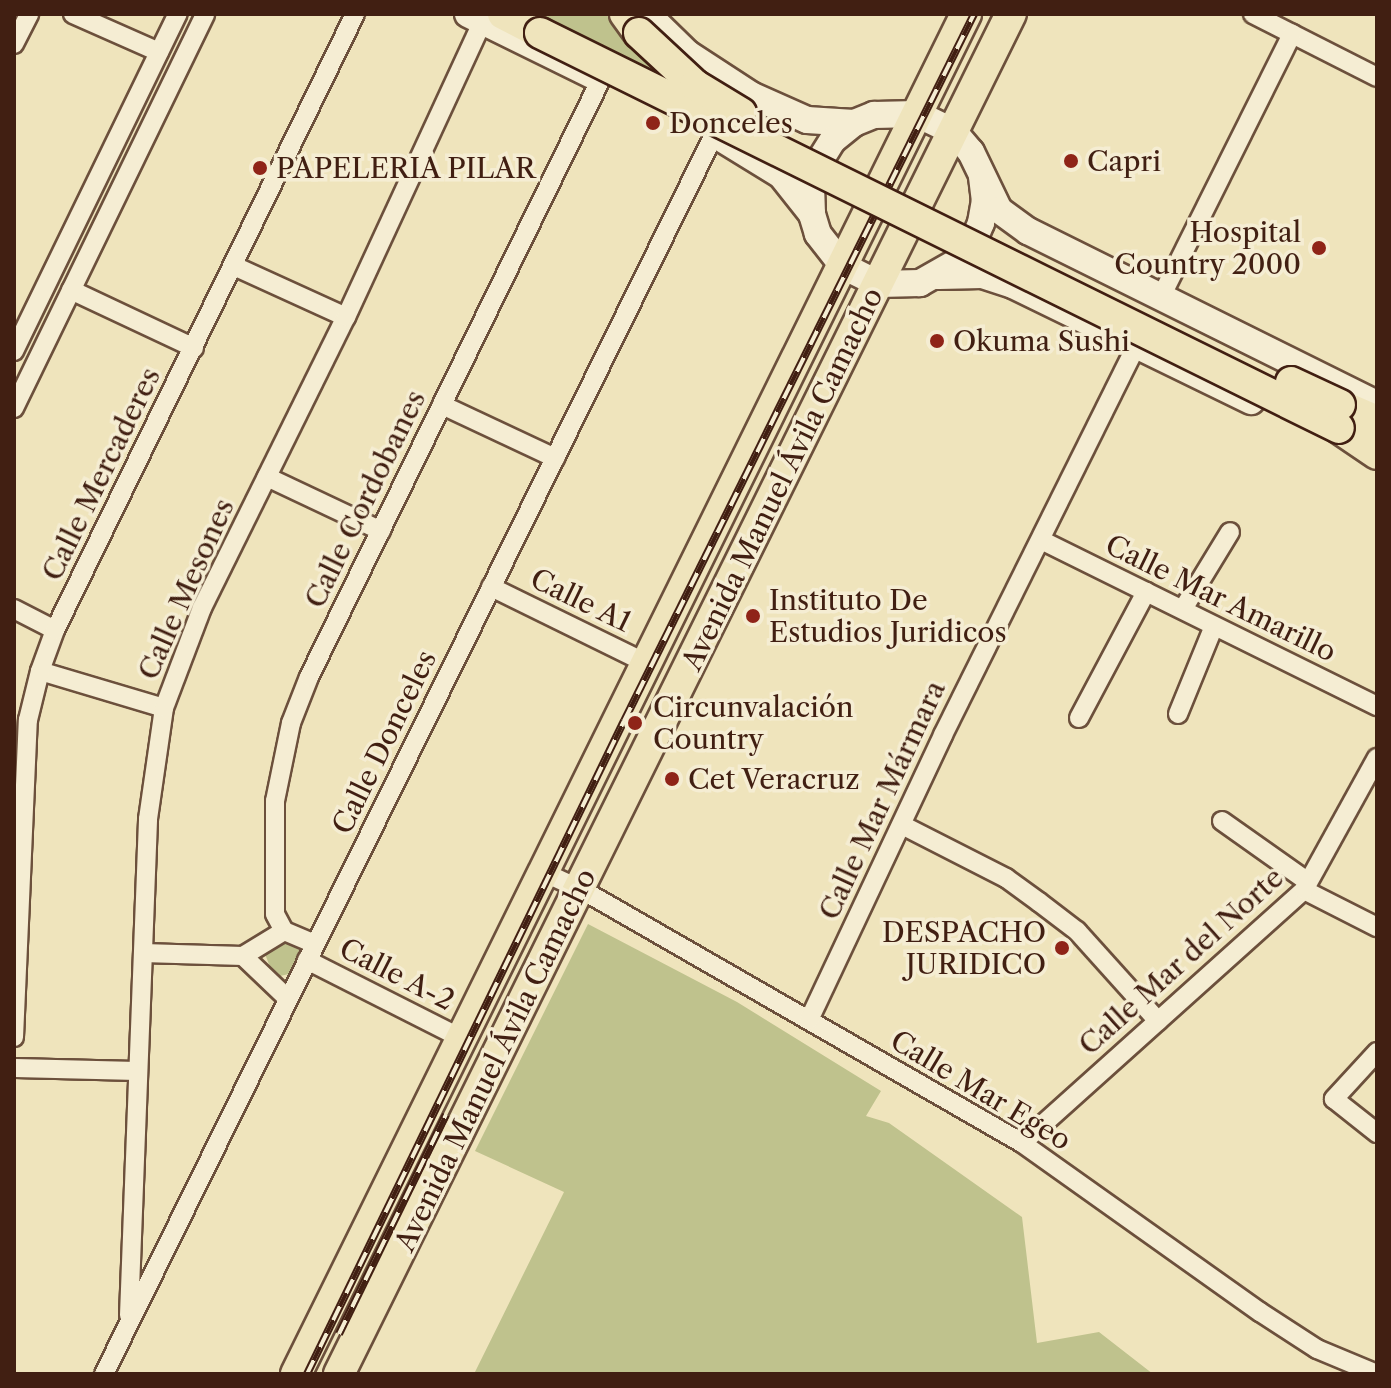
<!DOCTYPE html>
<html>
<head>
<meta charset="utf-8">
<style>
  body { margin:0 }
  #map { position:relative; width:1391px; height:1388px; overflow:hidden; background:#efe4bc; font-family:"Libre Caslon Text",serif }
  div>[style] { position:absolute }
  .green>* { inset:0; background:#bfc28d }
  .roads { filter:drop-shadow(2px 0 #6c503c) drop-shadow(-2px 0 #6c503c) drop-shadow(0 2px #6c503c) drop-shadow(0 -2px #6c503c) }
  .minor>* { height:18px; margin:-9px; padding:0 9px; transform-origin:9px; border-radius:9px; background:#f5edd3 }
  .secondary>* { height:26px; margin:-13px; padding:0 13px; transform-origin:13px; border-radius:13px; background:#f5edd3 }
  .primary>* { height:30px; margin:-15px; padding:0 15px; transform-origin:15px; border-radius:15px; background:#efe4bc }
  .rail>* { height:8px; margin-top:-4px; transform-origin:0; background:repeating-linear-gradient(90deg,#f5edd3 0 15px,#411f12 0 30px); box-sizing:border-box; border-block:2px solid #411f12 }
  .bridges { filter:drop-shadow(2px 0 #411f12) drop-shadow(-2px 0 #411f12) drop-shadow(0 2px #411f12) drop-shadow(0 -2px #411f12) }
  .primary-bridge>* { height:30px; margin:-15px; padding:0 15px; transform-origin:15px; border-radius:15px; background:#efe4bc }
  .dots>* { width:22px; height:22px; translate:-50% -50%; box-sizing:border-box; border:4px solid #f5edd3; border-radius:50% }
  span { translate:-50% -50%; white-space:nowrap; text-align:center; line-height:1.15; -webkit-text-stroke:7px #f5edd3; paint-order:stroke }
  .poi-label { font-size:28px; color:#411f12 }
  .left { translate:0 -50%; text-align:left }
  .right { translate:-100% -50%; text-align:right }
  .street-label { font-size:28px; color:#411f12 }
  .frame { position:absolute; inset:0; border:16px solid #411f12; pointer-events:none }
</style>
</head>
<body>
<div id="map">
  <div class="green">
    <div style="clip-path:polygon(536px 14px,606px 14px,653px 70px)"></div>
    <div style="clip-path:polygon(588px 924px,737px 1002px,881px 1091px,866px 1116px,889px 1123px,1022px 1217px,1037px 1343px,1099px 1332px,1153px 1374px,474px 1374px,564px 1192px,475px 1151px)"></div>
    <div style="clip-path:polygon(284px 936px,301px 947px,289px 974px,280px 976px,270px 967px,265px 954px)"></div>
  </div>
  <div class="roads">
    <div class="minor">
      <div style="left:73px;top:14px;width:94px;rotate:23.8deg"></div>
      <div style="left:1253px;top:14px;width:139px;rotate:26.9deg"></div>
      <div style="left:14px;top:44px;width:34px;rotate:-63deg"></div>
      <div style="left:234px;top:266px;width:123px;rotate:24.5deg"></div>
      <div style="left:71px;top:290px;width:136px;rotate:25.2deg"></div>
      <div style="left:1161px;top:297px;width:294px;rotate:-63.5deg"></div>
      <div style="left:14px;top:351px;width:375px;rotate:-64.1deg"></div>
      <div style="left:442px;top:405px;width:125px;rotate:25.1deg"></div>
      <div style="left:14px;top:408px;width:438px;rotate:-64.1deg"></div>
      <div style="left:267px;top:477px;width:126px;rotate:25.3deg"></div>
      <div style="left:1041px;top:540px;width:375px;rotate:26.3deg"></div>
      <div style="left:491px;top:587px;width:173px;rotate:26.1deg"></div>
      <div style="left:14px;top:609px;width:46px;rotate:27.1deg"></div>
      <div style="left:1183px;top:609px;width:90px;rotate:-58.6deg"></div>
      <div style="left:40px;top:671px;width:129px;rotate:16.6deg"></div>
      <div style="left:1178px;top:714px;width:95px;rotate:-67.8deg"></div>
      <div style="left:1079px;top:718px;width:143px;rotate:-62deg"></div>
      <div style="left:1222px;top:821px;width:105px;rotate:35.3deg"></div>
      <div style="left:902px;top:825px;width:117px;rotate:27deg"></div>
      <div style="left:1006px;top:878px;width:41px;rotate:36deg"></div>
      <div style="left:1039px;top:902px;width:48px;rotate:37.3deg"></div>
      <div style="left:1077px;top:931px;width:121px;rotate:48deg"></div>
      <div style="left:543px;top:872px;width:45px;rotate:24.9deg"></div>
      <div style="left:584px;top:891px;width:505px;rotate:29.91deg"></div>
      <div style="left:1022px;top:1143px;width:292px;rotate:35.4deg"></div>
      <div style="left:1260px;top:1312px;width:68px;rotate:33deg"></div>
      <div style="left:1317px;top:1349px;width:65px;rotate:22.6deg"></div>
      <div style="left:1304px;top:890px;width:82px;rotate:26.9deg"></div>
      <div style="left:315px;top:944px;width:34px;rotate:-157deg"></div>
      <div style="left:284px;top:931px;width:19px;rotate:-118deg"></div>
      <div style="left:275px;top:914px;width:113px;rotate:-90deg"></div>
      <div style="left:275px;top:801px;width:80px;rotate:-78.4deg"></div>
      <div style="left:291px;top:723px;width:49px;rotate:-68.6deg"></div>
      <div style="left:309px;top:677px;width:665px;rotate:-63.97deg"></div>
      <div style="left:143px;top:953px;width:100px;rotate:1.7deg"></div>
      <div style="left:243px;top:956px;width:48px;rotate:-31.4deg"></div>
      <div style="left:243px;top:956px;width:62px;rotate:43.7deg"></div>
      <div style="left:307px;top:960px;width:173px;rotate:26.9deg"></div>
      <div style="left:809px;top:1020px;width:315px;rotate:-64.8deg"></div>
      <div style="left:943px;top:735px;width:434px;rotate:-63.6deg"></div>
      <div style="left:14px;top:1037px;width:317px;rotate:-87.5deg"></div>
      <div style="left:28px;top:720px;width:50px;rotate:-76.2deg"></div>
      <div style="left:40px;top:671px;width:44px;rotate:-69.9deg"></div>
      <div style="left:55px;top:630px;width:685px;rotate:-64.03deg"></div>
      <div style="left:1377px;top:1052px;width:64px;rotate:132.5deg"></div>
      <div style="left:1334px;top:1099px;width:55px;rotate:38.3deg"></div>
      <div style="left:14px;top:1068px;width:124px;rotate:1.4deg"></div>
      <div style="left:1022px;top:1143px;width:379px;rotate:-41.9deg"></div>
      <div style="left:1304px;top:890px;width:151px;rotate:-61.1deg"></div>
      <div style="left:129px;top:1315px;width:496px;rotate:-87.8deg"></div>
      <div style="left:148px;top:819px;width:112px;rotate:-81.8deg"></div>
      <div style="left:164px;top:708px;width:107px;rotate:-69.2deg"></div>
      <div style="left:202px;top:608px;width:325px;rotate:-63.7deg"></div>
      <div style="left:346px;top:317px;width:324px;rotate:-65.2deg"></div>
      <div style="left:104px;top:1374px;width:1381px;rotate:-63.79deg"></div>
    </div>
    <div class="secondary">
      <div style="left:468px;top:14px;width:140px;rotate:26.2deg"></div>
      <div style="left:647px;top:14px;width:57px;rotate:44.3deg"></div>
      <div style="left:688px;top:54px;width:75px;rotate:33.1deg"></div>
      <div style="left:751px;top:95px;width:61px;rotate:24.1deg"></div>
      <div style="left:807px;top:120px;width:47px;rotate:3.7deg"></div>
      <div style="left:719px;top:137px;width:73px;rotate:31.5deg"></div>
      <div style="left:781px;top:175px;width:50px;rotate:51.5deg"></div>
      <div style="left:982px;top:177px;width:23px;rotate:83deg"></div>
      <div style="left:985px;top:200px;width:23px;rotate:100deg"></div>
      <div style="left:981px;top:223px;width:23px;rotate:113deg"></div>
      <div style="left:972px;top:244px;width:23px;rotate:130deg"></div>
      <div style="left:957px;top:262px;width:43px;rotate:150.4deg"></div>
      <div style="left:920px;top:283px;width:41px;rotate:178.6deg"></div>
      <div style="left:879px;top:284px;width:40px;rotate:-153.4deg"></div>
      <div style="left:843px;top:266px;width:41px;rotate:-128deg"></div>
      <div style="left:818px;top:234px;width:21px;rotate:-107deg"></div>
      <div style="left:812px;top:214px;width:27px;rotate:-92deg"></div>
      <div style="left:811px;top:187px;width:26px;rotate:-72deg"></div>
      <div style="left:819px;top:162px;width:26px;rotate:-58deg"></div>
      <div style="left:833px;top:140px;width:27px;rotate:-39deg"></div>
      <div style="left:854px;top:123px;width:22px;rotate:-22deg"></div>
      <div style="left:874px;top:115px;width:43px;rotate:-1.3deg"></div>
      <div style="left:917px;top:114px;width:41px;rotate:25.9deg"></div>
      <div style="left:954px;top:132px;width:26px;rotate:50deg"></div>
      <div style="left:971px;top:152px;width:64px;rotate:64.2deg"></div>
      <div style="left:999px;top:210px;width:36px;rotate:36deg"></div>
      <div style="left:1028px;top:231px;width:390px;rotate:26.4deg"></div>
      <div style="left:939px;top:276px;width:43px;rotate:-1.3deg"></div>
      <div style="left:982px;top:275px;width:33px;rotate:18deg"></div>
      <div style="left:1013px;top:285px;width:265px;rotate:26deg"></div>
    </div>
    <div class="primary">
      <div style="left:503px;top:14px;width:42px;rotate:27.2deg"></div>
      <div style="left:625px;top:14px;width:24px;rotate:54deg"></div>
      <div style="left:1340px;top:405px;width:40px;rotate:23.4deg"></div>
      <div style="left:1339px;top:428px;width:46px;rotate:34.4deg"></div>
      <div style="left:296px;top:1374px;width:1516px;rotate:-63.77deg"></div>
      <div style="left:339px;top:1374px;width:1517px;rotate:-63.71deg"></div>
    </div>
  </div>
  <div class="rail">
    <div style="left:339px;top:1334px;width:244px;rotate:-64deg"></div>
    <div style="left:307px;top:1374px;width:726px;rotate:-64.11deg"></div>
    <div style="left:624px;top:721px;width:789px;rotate:-63.66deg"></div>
  </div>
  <div class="bridges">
    <div class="primary-bridge">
      <div style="left:540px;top:33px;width:891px;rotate:26.31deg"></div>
      <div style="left:639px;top:33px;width:76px;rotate:42.9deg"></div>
      <div style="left:695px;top:85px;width:54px;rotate:31.3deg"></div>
      <div style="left:1291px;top:382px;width:54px;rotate:25.1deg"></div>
    </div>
  </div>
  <div class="dots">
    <div style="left:653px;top:123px;background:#8f2418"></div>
    <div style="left:1071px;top:161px;background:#8f2418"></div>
    <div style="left:260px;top:168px;background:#8f2418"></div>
    <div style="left:1319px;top:248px;background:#8f2418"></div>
    <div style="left:937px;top:341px;background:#8f2418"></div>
    <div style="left:753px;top:616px;background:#8f2418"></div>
    <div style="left:635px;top:723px;background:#8f2418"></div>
    <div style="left:672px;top:779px;background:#8f2418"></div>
    <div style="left:1062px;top:948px;background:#8f2418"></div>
  </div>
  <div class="poi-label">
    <span class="left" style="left:669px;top:123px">Donceles</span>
    <span class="left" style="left:1087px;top:161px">Capri</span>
    <span class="left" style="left:276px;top:168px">PAPELERIA PILAR</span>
    <span class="right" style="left:1301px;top:248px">Hospital<br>Country 2000</span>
    <span class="left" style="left:953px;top:341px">Okuma Sushi</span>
    <span class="left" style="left:769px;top:616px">Instituto De<br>Estudios Juridicos</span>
    <span class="left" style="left:653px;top:723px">Circunvalación<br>Country</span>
    <span class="left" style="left:688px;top:779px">Cet Veracruz</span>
    <span class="right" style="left:1046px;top:948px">DESPACHO<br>JURIDICO</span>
  </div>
  <div class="street-label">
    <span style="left:101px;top:474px;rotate:-64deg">Calle Mercaderes</span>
    <span style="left:782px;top:479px;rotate:-64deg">Avenida Manuel Ávila Camacho</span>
    <span style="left:365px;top:499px;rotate:-64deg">Calle Cordobanes</span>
    <span style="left:186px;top:589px;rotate:-66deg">Calle Mesones</span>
    <span style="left:1221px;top:598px;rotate:26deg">Calle Mar Amarillo</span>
    <span style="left:581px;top:600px;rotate:26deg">Calle A1</span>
    <span style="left:384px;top:742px;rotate:-64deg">Calle Donceles</span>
    <span style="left:882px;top:800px;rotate:-65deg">Calle Mar Mármara</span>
    <span style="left:1181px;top:961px;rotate:-42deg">Calle Mar del Norte</span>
    <span style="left:397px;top:974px;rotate:27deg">Calle A-2</span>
    <span style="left:495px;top:1060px;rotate:-64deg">Avenida Manuel Ávila Camacho</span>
    <span style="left:981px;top:1090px;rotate:31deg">Calle Mar Egeo</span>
  </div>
  <div class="frame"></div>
</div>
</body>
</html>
